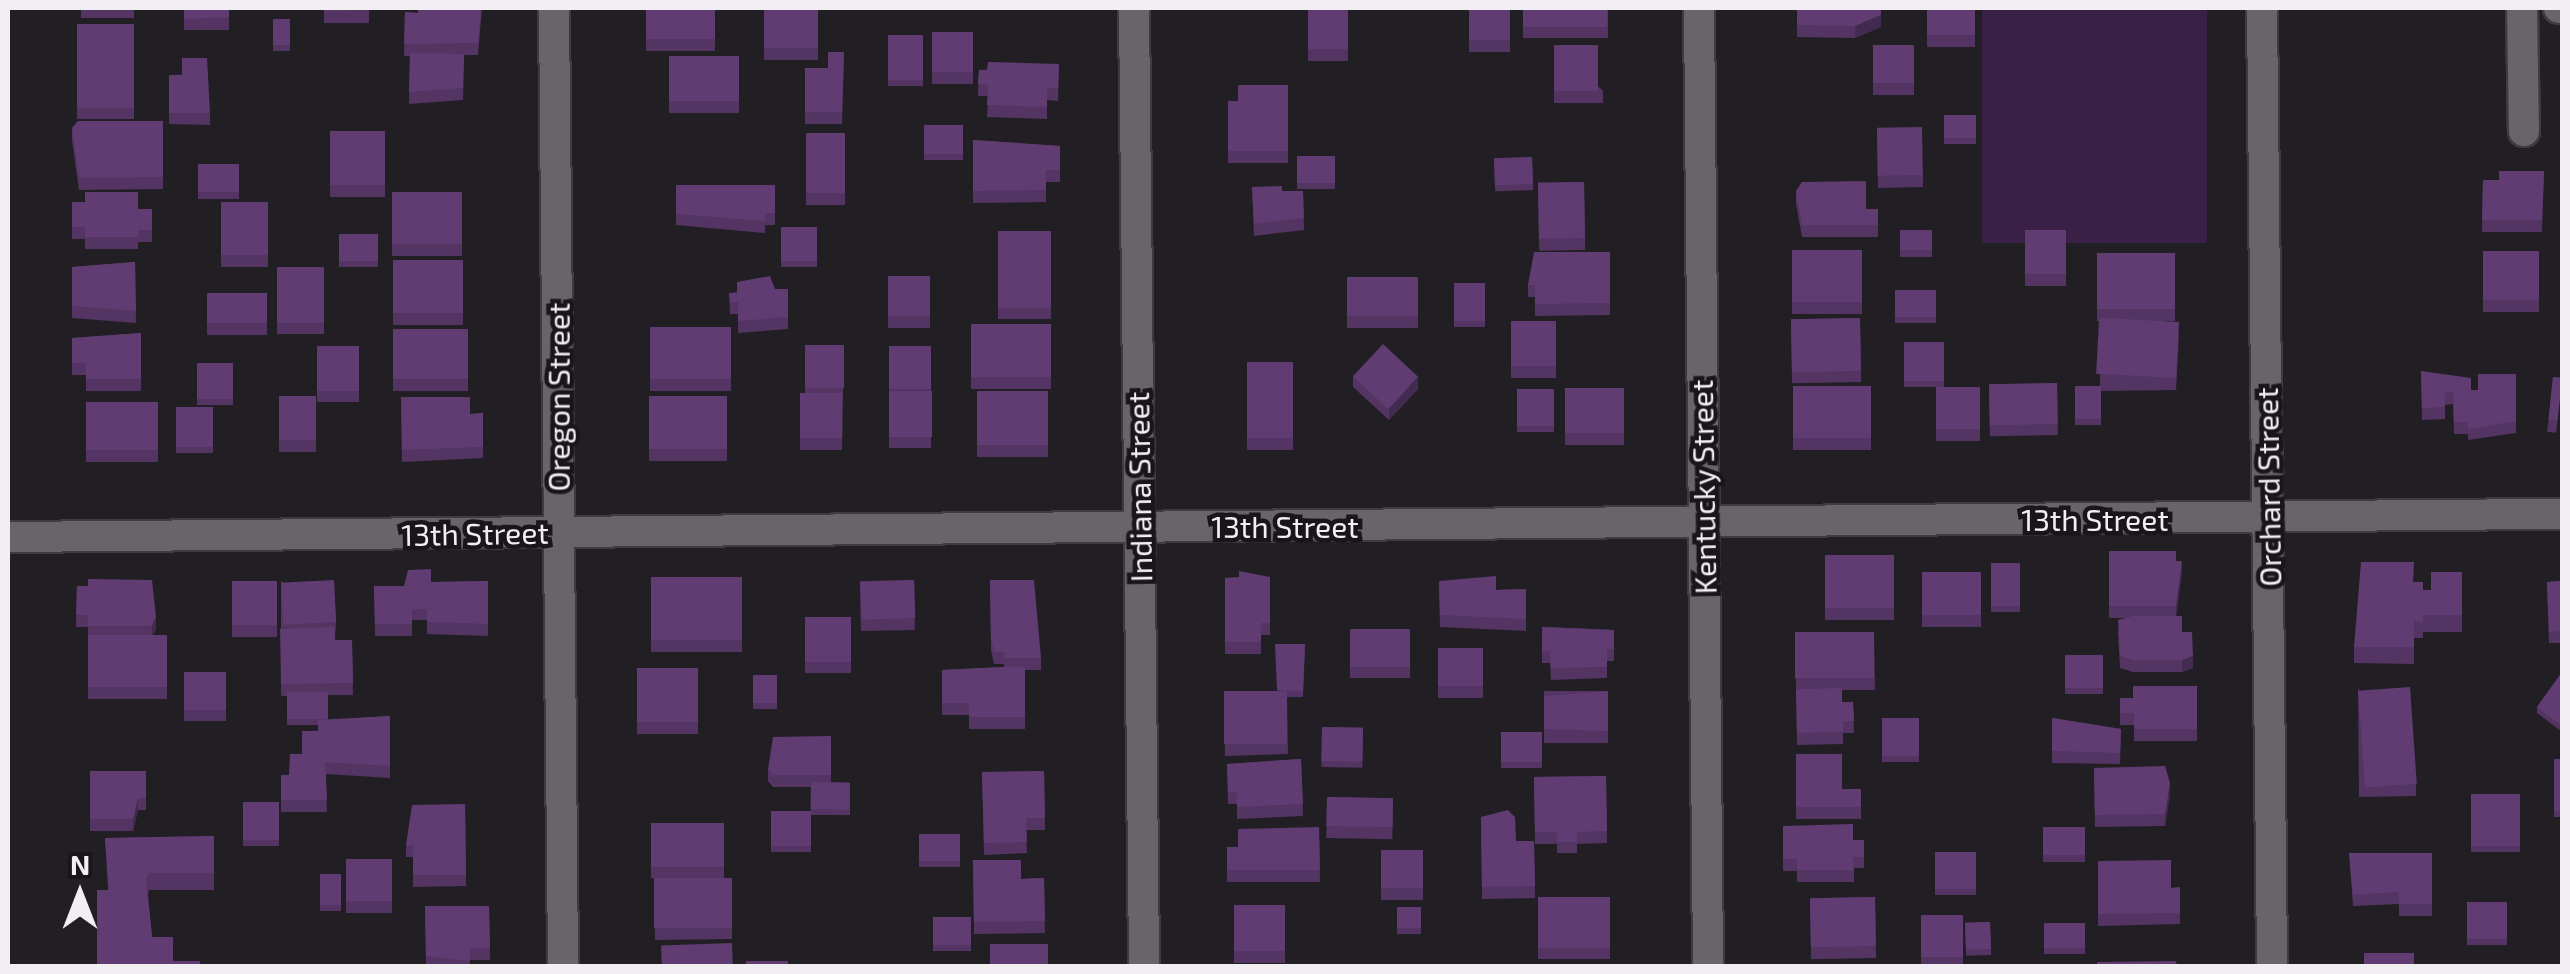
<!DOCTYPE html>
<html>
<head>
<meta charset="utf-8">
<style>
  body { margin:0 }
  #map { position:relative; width:2570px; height:974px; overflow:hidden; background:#221f24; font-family:"Exo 2",sans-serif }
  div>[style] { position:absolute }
  .green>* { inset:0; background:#3a1f47; transform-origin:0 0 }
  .roads { filter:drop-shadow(2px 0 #3e3c3f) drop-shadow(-2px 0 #3e3c3f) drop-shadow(0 2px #3e3c3f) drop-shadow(0 -2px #3e3c3f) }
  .minor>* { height:30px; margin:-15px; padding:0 15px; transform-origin:15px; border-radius:15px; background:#68646a }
  .wall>* { inset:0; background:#533462; transform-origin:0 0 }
  .shaded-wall>* { inset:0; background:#432a50 }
  .building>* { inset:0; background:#603c72; transform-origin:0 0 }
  span { translate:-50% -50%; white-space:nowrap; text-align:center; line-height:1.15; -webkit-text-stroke:9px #19161b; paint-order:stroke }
  .street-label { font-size:30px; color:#f1eff2 }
  .frame { position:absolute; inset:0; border:10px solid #f1eff2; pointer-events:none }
  .north { position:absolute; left:30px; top:844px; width:100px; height:100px; -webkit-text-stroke:8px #19161b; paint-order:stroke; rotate:0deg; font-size:28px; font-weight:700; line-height:40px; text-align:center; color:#f1eff2 }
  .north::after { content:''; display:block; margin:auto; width:35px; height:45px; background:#f1eff2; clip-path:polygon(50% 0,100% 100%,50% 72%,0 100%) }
</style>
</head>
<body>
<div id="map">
  <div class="green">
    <div style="left:1982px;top:8px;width:225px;height:235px"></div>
  </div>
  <div class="roads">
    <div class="minor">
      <div style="left:554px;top:8px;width:958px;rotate:89.46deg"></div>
      <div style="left:1134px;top:8px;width:958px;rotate:89.4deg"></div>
      <div style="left:1699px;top:8px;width:958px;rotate:89.46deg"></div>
      <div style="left:2262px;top:8px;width:958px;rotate:89.4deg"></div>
      <div style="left:2522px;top:8px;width:123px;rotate:89.1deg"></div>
      <div style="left:2559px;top:8px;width:3px"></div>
      <div style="left:8px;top:537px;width:2554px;rotate:-0.52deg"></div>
    </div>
  </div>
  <div class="wall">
    <div style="left:81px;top:8px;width:53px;height:10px"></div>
    <div style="left:184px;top:8px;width:45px;height:22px"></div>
    <div style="left:324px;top:8px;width:45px;height:15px"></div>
    <div style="clip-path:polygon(482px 8px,478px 55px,464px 55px,463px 100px,409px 104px,410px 56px,404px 56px,405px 12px,418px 13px)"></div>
    <div style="left:646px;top:8px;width:69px;height:43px"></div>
    <div style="left:764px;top:8px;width:54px;height:52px"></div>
    <div style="left:1308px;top:8px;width:40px;height:53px"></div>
    <div style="left:1469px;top:8px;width:41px;height:44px"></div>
    <div style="left:1523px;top:8px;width:85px;height:30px"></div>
    <div style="clip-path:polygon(1797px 8px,1881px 27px,1855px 38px,1797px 37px)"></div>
    <div style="left:1927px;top:8px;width:48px;height:39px"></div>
    <div style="left:273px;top:19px;width:17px;height:32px"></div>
    <div style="left:77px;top:24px;width:57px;height:95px"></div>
    <div style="left:932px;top:32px;width:41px;height:52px"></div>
    <div style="left:888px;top:35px;width:35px;height:51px"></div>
    <div style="clip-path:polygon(1554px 45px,1603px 91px,1603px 103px,1554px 103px)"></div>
    <div style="left:1873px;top:45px;width:41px;height:50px"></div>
    <div style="clip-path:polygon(844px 52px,842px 124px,805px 124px,805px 68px,828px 68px)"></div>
    <div style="left:669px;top:56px;width:70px;height:57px"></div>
    <div style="clip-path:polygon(1059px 64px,1058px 101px,1047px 100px,1047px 119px,987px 117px,988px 96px,978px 96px,979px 70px)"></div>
    <div style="clip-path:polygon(169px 75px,210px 113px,210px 125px,169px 124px)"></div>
    <div style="clip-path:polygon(1288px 85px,1288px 163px,1228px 163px,1228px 101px,1238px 101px)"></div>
    <div style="left:1944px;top:115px;width:32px;height:29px"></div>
    <div style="clip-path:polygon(163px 121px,163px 189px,79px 190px,72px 140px,72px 128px)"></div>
    <div style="left:924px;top:125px;width:39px;height:35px"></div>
    <div style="clip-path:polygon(1877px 128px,1923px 175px,1923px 187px,1878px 188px)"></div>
    <div style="left:330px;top:131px;width:55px;height:66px"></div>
    <div style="left:806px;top:133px;width:39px;height:72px"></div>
    <div style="clip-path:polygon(973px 140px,1060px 146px,1060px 182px,1046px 182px,1046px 202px,973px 203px)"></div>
    <div style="left:1297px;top:156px;width:38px;height:33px"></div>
    <div style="left:1532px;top:157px;width:33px;height:38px;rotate:88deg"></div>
    <div style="left:239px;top:164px;width:35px;height:41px;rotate:90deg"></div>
    <div style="clip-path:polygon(2544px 171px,2542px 232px,2482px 232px,2483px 180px,2499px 180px)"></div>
    <div style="left:1584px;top:182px;width:68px;height:46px;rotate:89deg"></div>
    <div style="clip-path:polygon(676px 185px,775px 185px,775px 225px,765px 225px,765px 233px,676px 225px)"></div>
    <div style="clip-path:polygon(1252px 187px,1282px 191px,1303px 191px,1304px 230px,1254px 236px)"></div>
    <div style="clip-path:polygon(1796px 191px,1866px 209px,1878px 209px,1878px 237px,1802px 237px,1796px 203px)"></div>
    <div style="left:392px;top:192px;width:70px;height:64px"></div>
    <div style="clip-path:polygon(72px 202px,138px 209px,152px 209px,152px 242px,138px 242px,138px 249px,85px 249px,85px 239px,72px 239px)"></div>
    <div style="left:221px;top:202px;width:47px;height:65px"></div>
    <div style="left:817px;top:227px;width:40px;height:36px;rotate:90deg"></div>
    <div style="left:1900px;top:230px;width:32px;height:27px"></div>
    <div style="left:2025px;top:230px;width:41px;height:56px"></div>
    <div style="left:1051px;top:231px;width:88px;height:53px;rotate:90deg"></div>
    <div style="left:339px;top:234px;width:39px;height:33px"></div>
    <div style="left:1792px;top:250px;width:70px;height:64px"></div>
    <div style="left:2539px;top:251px;width:61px;height:56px;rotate:90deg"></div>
    <div style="clip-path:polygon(1610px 252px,1610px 315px,1535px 316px,1535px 297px,1528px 297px,1528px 285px)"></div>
    <div style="left:2097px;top:253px;width:78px;height:68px"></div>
    <div style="left:393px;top:260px;width:70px;height:65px"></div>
    <div style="clip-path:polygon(135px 262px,136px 323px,72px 318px,72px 267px)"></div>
    <div style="left:324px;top:267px;width:67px;height:47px;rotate:90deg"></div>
    <div style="left:888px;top:276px;width:42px;height:52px"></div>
    <div style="left:1418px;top:277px;width:51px;height:71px;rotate:90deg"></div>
    <div style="left:1454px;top:283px;width:31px;height:44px"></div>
    <div style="clip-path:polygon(775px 289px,788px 289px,788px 329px,738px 333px,738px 314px,730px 314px,729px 293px)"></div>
    <div style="left:1895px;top:290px;width:41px;height:33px"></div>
    <div style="left:207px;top:293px;width:60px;height:42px"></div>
    <div style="left:1860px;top:318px;width:64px;height:69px;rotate:89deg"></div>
    <div style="left:1511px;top:321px;width:45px;height:57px"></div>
    <div style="clip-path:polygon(2099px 323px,2179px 334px,2176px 390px,2101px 391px,2101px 425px,2075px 425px,2075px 386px,2100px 386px)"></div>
    <div style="left:971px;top:324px;width:80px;height:65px"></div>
    <div style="left:650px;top:327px;width:81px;height:64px"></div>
    <div style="left:393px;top:329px;width:75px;height:62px"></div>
    <div style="clip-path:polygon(141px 333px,141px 391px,86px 391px,86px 375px,72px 375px,72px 338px)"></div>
    <div style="clip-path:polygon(1944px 342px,1944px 387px,1980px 387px,1980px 441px,1936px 441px,1936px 387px,1904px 387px,1904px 343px)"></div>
    <div style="clip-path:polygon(844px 345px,842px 450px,800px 450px,800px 393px,805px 393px,805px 346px)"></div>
    <div style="left:359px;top:346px;width:56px;height:42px;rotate:90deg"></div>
    <div style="left:889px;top:346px;width:42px;height:102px"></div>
    <div style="left:1247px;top:362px;width:46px;height:88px"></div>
    <div style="left:197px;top:363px;width:36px;height:42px"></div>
    <div style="clip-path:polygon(2421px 371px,2471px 390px,2478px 390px,2516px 374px,2516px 433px,2468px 440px,2468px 434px,2454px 434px,2453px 404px,2445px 405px,2445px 419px,2422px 420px)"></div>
    <div style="clip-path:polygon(1353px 376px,1418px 389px,1389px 420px,1353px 387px)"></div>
    <div style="left:2553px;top:377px;width:9px;height:55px;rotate:6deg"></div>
    <div style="left:2057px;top:383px;width:52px;height:68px;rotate:89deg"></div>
    <div style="left:1871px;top:386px;width:64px;height:78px;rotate:90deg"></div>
    <div style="left:1565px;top:388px;width:59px;height:57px"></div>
    <div style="left:1517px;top:389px;width:37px;height:43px"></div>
    <div style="left:1048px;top:391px;width:66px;height:71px;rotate:90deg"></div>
    <div style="left:316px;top:396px;width:56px;height:37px;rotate:90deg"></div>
    <div style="left:649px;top:396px;width:78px;height:65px"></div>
    <div style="clip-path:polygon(401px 397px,470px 414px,483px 413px,483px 458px,402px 462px)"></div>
    <div style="left:86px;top:402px;width:72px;height:60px"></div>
    <div style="left:176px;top:407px;width:37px;height:46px"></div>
    <div style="clip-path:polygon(2109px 551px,2176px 561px,2182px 572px,2176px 616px,2193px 668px,2182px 672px,2133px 672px,2120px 668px,2118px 632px,2126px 618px,2109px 618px)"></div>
    <div style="left:1894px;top:555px;width:65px;height:69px;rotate:90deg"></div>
    <div style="left:1991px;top:563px;width:29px;height:49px"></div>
    <div style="left:1922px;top:572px;width:59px;height:55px"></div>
    <div style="clip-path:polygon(2462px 572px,2462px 632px,2423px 632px,2423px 638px,2414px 638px,2414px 664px,2354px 663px,2354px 647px,2414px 582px,2423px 590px,2431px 590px)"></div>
    <div style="left:651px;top:577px;width:91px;height:75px"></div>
    <div style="clip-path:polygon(1270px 577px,1270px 635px,1261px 635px,1261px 654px,1225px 654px,1225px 578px)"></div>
    <div style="left:914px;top:580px;width:50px;height:54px;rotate:89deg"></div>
    <div style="clip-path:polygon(990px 580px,1041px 658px,1041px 670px,1025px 670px,1025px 729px,969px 729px,969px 715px,942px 715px,942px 670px,1004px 667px,1004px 664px,994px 664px,991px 650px)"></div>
    <div style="left:232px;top:581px;width:45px;height:56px"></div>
    <div style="clip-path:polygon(281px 581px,336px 622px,335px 640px,352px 640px,353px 695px,328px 695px,328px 720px,390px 716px,390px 778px,326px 774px,327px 812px,281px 812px,281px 775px,289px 775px,318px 731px,318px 725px,287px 725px,287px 696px,281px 696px)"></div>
    <div style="clip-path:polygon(488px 581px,488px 636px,427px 634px,427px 620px,412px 620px,412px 636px,375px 636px,374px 586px,404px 586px,431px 582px)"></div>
    <div style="clip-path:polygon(1439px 581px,1496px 590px,1526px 589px,1526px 631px,1440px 627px)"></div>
    <div style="clip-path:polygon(2562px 581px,2562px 643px,2549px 643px,2547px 582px)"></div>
    <div style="clip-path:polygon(77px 586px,156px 629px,153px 635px,167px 635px,167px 699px,88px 699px,88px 627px,76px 627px)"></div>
    <div style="left:805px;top:617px;width:46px;height:56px"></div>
    <div style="clip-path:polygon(1542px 627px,1614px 630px,1614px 661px,1607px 661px,1607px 678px,1551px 680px,1550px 663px,1542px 663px)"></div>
    <div style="left:1350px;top:629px;width:60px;height:49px"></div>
    <div style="clip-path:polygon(1795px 632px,1874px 632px,1875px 690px,1842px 690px,1842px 702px,1853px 702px,1854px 733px,1843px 733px,1843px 744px,1797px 745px)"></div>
    <div style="clip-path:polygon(1305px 644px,1303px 697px,1287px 697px,1288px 754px,1225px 756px,1224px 691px,1277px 691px)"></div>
    <div style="left:1438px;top:648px;width:45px;height:50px"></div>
    <div style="left:2065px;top:655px;width:38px;height:39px"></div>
    <div style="left:698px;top:668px;width:66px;height:61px;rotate:90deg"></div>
    <div style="left:184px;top:672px;width:42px;height:49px"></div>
    <div style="clip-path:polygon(2562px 672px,2562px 732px,2537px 713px,2537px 707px)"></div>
    <div style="left:753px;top:675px;width:24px;height:34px"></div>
    <div style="clip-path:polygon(2197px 686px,2197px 741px,2134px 741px,2134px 725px,2120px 725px,2120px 698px,2133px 698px)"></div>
    <div style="clip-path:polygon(2358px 688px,2416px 784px,2416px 796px,2359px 797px)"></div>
    <div style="left:1608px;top:691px;width:52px;height:64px;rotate:90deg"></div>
    <div style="left:1882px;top:718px;width:37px;height:44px"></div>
    <div style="clip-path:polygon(2052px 718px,2121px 729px,2120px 764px,2052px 763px)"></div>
    <div style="left:1322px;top:727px;width:41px;height:40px;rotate:1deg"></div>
    <div style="left:1542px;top:732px;width:36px;height:41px;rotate:90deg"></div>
    <div style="clip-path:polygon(831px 736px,831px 782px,850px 783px,850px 815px,811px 815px,811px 787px,773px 787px,768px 781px,768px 769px)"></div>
    <div style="clip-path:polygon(1796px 754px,1842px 789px,1861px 789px,1861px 819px,1796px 819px)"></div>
    <div style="clip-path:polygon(1301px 759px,1303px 816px,1237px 819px,1237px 804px,1228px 804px,1227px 764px)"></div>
    <div style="left:2554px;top:759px;width:8px;height:58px"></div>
    <div style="clip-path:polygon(2094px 768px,2170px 795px,2165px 826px,2095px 827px)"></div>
    <div style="clip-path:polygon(90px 771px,146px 771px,146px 810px,138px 810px,133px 831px,90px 831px)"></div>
    <div style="clip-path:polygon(1044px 771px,1045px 830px,1026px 830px,1027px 853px,984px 855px,982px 772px)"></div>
    <div style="clip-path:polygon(1606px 776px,1607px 843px,1577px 844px,1577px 853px,1557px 853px,1557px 844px,1535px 844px,1534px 777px)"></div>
    <div style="left:2471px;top:794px;width:49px;height:58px"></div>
    <div style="left:1327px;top:797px;width:66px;height:41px;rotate:1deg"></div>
    <div style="left:243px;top:802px;width:36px;height:44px"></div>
    <div style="clip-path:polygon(465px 804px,466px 886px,413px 887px,413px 857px,406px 857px,406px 845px)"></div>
    <div style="left:771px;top:811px;width:40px;height:41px"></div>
    <div style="clip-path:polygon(1481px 817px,1516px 841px,1534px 841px,1535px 898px,1482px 899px)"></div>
    <div style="clip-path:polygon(651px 823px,724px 823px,724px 878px,732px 878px,732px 939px,655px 940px,654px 879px,664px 879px,651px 878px)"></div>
    <div style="clip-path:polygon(1783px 826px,1853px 840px,1864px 840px,1864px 868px,1854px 868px,1854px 882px,1797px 882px,1797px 871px,1783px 871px)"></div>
    <div style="clip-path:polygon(1319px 827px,1320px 882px,1227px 882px,1227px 847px,1238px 847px)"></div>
    <div style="left:2043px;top:827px;width:42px;height:35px"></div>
    <div style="left:919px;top:834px;width:41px;height:33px"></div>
    <div style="clip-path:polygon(214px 836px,214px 890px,149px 890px,148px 894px,152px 937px,173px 961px,97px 966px,108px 890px,105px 838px)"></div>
    <div style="left:1381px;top:850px;width:42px;height:50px"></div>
    <div style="left:1976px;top:852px;width:43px;height:41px;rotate:90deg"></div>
    <div style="clip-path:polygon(2349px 853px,2432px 853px,2432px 916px,2399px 916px,2399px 904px,2353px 906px)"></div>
    <div style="left:346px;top:859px;width:46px;height:54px"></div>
    <div style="clip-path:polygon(973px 860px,1021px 879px,1044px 878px,1045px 933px,974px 934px)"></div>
    <div style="clip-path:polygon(2098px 861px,2171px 888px,2180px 887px,2180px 924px,2098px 926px)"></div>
    <div style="left:320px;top:874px;width:21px;height:37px"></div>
    <div style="left:1538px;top:897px;width:72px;height:62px"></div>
    <div style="left:1875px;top:897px;width:61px;height:65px;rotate:89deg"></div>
    <div style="left:2467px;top:902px;width:40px;height:43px"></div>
    <div style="left:1234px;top:905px;width:51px;height:58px"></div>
    <div style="clip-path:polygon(425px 906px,489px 906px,490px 960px,470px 960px,470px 966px,426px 966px)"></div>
    <div style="left:1397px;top:907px;width:24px;height:27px"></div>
    <div style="left:1921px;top:915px;width:42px;height:51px"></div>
    <div style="left:971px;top:917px;width:34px;height:38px;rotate:90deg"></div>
    <div style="left:1990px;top:922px;width:33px;height:25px;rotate:88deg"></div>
    <div style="left:2044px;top:923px;width:41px;height:31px"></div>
  </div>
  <div class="shaded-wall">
    <div style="clip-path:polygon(1881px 15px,1881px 27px,1855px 38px,1855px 26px)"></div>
    <div style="clip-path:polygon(1418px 377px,1418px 389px,1389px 420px,1389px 409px)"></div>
    <div style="clip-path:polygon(2182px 561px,2182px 572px,2176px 618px,2176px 606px)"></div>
    <div style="clip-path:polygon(156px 617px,156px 629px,152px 638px,152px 626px)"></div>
    <div style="clip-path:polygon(2193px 656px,2193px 668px,2182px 672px,2182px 660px)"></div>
    <div style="clip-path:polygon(2170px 783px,2170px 795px,2165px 826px,2165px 814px)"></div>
    <div style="clip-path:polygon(138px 798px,138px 810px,133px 831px,133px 819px)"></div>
  </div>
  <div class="building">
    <div style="clip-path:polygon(184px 8px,229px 8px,229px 17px,184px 19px)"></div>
    <div style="clip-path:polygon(324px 8px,369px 8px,369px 10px,324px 11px)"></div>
    <div style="clip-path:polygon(418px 8px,481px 8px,478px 43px,404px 44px,405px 12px,418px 13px)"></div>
    <div style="left:646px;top:8px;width:69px;height:31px"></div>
    <div style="left:764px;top:8px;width:54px;height:40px"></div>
    <div style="left:1308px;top:8px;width:40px;height:41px"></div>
    <div style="left:1469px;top:8px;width:41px;height:32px"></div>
    <div style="left:1523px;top:8px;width:84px;height:19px"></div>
    <div style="clip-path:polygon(1797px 8px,1881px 8px,1881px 15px,1855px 26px,1797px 25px)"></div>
    <div style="left:1927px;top:8px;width:48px;height:27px"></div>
    <div style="left:273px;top:19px;width:17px;height:26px"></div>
    <div style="left:77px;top:24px;width:57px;height:84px"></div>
    <div style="left:932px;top:32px;width:41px;height:40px"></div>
    <div style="left:888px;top:35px;width:35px;height:45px"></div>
    <div style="left:1554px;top:45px;width:44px;height:46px"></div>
    <div style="left:1873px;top:45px;width:41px;height:38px"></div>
    <div style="clip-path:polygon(828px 52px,844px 52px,842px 112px,805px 112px,805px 68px,828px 68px)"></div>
    <div style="clip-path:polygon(410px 53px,464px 54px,463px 88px,409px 92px)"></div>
    <div style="left:669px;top:56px;width:70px;height:45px"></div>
    <div style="clip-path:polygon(182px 58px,207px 58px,210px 113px,169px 113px,169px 75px,182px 75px)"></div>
    <div style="clip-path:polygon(988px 62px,1059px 64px,1058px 89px,1047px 88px,1047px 107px,987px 105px,988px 85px,978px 84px,979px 70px,987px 70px)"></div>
    <div style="clip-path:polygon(1238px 85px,1288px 85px,1288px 151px,1228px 151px,1228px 101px,1238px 101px)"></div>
    <div style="left:1944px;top:115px;width:32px;height:23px"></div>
    <div style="clip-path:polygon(78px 121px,163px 121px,163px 177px,79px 178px,72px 128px)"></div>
    <div style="left:924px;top:125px;width:39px;height:29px"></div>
    <div style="left:1922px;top:127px;width:48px;height:45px;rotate:89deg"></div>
    <div style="left:330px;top:131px;width:55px;height:54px"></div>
    <div style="left:806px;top:133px;width:39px;height:60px"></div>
    <div style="clip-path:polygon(973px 140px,1060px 146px,1060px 170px,1046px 170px,1046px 190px,973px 191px)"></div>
    <div style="left:1297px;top:156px;width:38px;height:27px"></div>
    <div style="left:1532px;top:157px;width:27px;height:38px;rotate:88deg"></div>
    <div style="left:239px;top:164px;width:28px;height:41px;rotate:90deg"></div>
    <div style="clip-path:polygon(2499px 171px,2544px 171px,2542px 220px,2482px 220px,2483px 180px,2499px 180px)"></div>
    <div style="clip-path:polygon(1866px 181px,1866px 209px,1878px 209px,1878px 225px,1802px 225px,1796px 191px,1802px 182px)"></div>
    <div style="left:1584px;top:182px;width:56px;height:46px;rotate:89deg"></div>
    <div style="clip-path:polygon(676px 185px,775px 185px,775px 213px,765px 213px,765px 221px,676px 214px)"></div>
    <div style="clip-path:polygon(1282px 186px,1282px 191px,1303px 191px,1304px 218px,1254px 224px,1252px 187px)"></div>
    <div style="clip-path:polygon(85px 192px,138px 192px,138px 209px,152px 209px,152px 230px,138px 230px,138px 237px,85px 237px,85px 227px,72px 227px,72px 202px,85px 202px)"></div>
    <div style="left:392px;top:192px;width:70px;height:52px"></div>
    <div style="left:221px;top:202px;width:47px;height:53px"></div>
    <div style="left:817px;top:227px;width:34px;height:36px;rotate:90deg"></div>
    <div style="left:1900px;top:230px;width:32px;height:20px"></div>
    <div style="left:2025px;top:230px;width:41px;height:44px"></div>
    <div style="left:1051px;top:231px;width:77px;height:53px;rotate:90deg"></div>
    <div style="left:339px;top:234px;width:39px;height:27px"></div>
    <div style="left:1792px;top:250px;width:70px;height:52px"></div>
    <div style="left:2539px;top:251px;width:49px;height:56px;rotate:90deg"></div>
    <div style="clip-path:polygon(1534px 252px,1610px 252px,1610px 303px,1535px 304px,1535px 285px,1528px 285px)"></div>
    <div style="left:2097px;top:253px;width:78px;height:56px"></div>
    <div style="left:393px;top:260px;width:70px;height:53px"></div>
    <div style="clip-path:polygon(135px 262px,136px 311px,72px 306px,72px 267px)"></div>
    <div style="left:324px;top:267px;width:56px;height:47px;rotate:90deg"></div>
    <div style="clip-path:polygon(770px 276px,775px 289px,788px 289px,788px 317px,738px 321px,738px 302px,730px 302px,729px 293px,737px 293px,737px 282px)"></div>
    <div style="left:888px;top:276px;width:42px;height:40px"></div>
    <div style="left:1418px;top:277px;width:39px;height:71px;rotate:90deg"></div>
    <div style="left:1454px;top:283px;width:31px;height:38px"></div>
    <div style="left:1895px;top:290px;width:41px;height:27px"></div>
    <div style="left:207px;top:293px;width:60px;height:30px"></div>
    <div style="left:1860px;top:318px;width:53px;height:69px;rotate:89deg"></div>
    <div style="left:1511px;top:321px;width:45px;height:45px"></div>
    <div style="left:2179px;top:322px;width:56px;height:80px;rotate:93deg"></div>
    <div style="left:971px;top:324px;width:80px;height:53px"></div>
    <div style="left:650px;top:327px;width:81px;height:52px"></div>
    <div style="left:393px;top:329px;width:75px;height:50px"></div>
    <div style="clip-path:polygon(141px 333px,141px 379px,86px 379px,86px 363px,72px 363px,72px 338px)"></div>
    <div style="left:1944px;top:342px;width:39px;height:40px;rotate:90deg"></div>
    <div style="left:1383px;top:344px;width:48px;height:44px;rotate:43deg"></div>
    <div style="left:844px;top:345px;width:43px;height:39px;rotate:90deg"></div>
    <div style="left:359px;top:346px;width:45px;height:42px;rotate:90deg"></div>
    <div style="left:889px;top:346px;width:42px;height:43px"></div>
    <div style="left:1247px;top:362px;width:46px;height:76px"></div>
    <div style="left:197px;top:363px;width:36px;height:36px"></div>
    <div style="clip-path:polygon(2421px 371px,2471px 378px,2471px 390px,2478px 390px,2478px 374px,2516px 374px,2516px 421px,2468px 429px,2468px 422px,2454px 422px,2453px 392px,2445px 393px,2445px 407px,2422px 408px)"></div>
    <div style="left:2553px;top:377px;width:9px;height:43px;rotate:6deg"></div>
    <div style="left:2057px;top:383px;width:41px;height:68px;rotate:89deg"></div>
    <div style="left:1871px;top:386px;width:52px;height:78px;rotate:90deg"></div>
    <div style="left:2075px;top:386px;width:26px;height:33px"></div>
    <div style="left:1936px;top:387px;width:44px;height:42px"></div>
    <div style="left:1565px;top:388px;width:59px;height:45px"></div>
    <div style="left:1517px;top:389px;width:37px;height:37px"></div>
    <div style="left:932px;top:391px;width:46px;height:43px;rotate:90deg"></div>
    <div style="left:1048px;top:391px;width:54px;height:71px;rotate:90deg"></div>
    <div style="left:800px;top:393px;width:42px;height:45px"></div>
    <div style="left:316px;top:396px;width:44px;height:37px;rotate:90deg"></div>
    <div style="left:649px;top:396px;width:78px;height:53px"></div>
    <div style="clip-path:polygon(401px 397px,470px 397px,470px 414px,483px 413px,483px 447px,402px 450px)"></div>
    <div style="left:86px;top:402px;width:72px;height:48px"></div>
    <div style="left:176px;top:407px;width:37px;height:40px"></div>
    <div style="clip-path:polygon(2109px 551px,2176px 551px,2176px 561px,2182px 561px,2176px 606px,2109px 606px)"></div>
    <div style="left:1894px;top:555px;width:53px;height:69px;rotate:90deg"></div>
    <div style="clip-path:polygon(2361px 562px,2414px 562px,2413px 582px,2423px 582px,2423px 590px,2431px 590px,2431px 572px,2462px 572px,2462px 615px,2423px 615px,2423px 622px,2414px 621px,2414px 647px,2354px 647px)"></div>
    <div style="left:1991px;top:563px;width:29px;height:43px"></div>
    <div style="clip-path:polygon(431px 569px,431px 582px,488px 581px,488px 624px,427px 622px,427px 609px,412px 609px,412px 624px,375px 624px,374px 586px,404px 586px,408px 570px)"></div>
    <div style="clip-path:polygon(1239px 571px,1270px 577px,1270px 623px,1261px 623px,1261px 642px,1225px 642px,1225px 578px,1239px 577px)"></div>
    <div style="left:1922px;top:572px;width:59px;height:43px"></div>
    <div style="clip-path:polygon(1496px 576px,1496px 590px,1526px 589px,1526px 619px,1440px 615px,1439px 581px)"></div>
    <div style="left:651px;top:577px;width:91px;height:63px"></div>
    <div style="clip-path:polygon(88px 579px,152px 580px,156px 617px,152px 626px,88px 626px,88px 615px,76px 615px,77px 586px,88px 586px)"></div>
    <div style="left:334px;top:580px;width:42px;height:53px;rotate:87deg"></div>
    <div style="left:914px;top:580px;width:38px;height:54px;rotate:88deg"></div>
    <div style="clip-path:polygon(990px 580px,1034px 580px,1041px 658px,1004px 658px,1004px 652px,994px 652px,991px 638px)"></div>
    <div style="left:232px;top:581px;width:45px;height:44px"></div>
    <div style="clip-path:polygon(2562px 581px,2562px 631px,2549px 632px,2547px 582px)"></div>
    <div style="clip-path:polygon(2133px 616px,2182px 616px,2182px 632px,2192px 632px,2193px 656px,2182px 660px,2133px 660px,2120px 656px,2118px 620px)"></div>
    <div style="left:805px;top:617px;width:46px;height:45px"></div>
    <div style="clip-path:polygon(334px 627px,335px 640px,352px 640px,353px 683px,281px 684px,280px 629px)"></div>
    <div style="clip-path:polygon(1542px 627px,1614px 630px,1614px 649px,1607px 649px,1607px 667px,1551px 668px,1550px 651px,1542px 651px)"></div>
    <div style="left:1350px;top:629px;width:60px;height:38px"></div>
    <div style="left:1795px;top:632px;width:79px;height:46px"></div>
    <div style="left:88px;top:635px;width:79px;height:52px"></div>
    <div style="clip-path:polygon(1275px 644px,1305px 644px,1303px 691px,1277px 690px)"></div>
    <div style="left:1438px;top:648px;width:45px;height:38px"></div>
    <div style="left:2065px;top:655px;width:38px;height:33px"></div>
    <div style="clip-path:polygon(1025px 666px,1025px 717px,969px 717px,969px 703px,942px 703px,942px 670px)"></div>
    <div style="left:698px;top:668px;width:54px;height:61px;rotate:90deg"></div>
    <div style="left:184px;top:672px;width:42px;height:38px"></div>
    <div style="clip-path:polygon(2562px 672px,2562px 726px,2537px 707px)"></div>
    <div style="left:753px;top:675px;width:24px;height:28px"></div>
    <div style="clip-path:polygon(2133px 686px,2197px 686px,2197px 729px,2134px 729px,2134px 713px,2120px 713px,2120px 698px,2133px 698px)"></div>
    <div style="left:2410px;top:687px;width:97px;height:52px;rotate:86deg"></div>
    <div style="clip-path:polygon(1842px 688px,1842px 702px,1853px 702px,1854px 721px,1843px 721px,1843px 732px,1797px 733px,1796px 689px)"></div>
    <div style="left:1224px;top:691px;width:63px;height:53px"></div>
    <div style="clip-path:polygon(1608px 691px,1608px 731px,1544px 729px,1544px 696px)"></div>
    <div style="left:287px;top:692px;width:41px;height:27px"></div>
    <div style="clip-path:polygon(390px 716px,390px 766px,325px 762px,327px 800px,281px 800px,281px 775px,289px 775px,290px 754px,302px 754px,302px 731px,318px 731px,318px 720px)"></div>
    <div style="left:1882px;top:718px;width:37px;height:38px"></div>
    <div style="clip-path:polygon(2052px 718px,2121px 729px,2120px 753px,2052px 751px)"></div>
    <div style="left:1322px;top:727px;width:41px;height:34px;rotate:1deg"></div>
    <div style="left:1542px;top:732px;width:30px;height:41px;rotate:90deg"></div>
    <div style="clip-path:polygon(831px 736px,831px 775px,773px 775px,768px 769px,773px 737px)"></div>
    <div style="clip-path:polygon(1796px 754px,1842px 754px,1842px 789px,1861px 789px,1861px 807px,1796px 807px)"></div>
    <div style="clip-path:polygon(1301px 759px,1303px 804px,1237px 807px,1237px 792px,1228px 792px,1227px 764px)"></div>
    <div style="left:2554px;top:759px;width:8px;height:52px"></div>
    <div style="clip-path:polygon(2165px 766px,2170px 783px,2165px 814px,2095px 815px,2094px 768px)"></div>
    <div style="clip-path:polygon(90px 771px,146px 771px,146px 798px,138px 798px,133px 819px,90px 819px)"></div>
    <div style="clip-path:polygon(1044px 771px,1045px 818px,1026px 818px,1027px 842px,984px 843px,982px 772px)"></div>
    <div style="clip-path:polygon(1606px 776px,1607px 831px,1577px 832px,1577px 842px,1557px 842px,1557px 832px,1535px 832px,1534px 777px)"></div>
    <div style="left:811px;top:782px;width:39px;height:27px;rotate:1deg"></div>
    <div style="left:2471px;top:794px;width:49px;height:52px"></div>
    <div style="left:1327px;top:797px;width:66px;height:29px;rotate:1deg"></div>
    <div style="left:243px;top:802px;width:36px;height:38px"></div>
    <div style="clip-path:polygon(465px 804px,466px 875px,413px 875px,413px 845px,406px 845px,412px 805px)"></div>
    <div style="clip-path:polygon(1508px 810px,1515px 817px,1516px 841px,1534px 841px,1535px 886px,1482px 887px,1481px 817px)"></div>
    <div style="left:771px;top:811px;width:40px;height:35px"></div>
    <div style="left:651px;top:823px;width:73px;height:44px"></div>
    <div style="clip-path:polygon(1853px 824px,1853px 840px,1864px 840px,1864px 857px,1853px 857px,1854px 870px,1797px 870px,1797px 859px,1783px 859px,1783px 826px)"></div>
    <div style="clip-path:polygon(1319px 827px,1320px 870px,1227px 870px,1227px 847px,1238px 847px,1238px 829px)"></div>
    <div style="left:2043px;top:827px;width:42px;height:28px"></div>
    <div style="left:919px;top:834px;width:41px;height:27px"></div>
    <div style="clip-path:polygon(214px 836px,214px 873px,149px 873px,146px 880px,152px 937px,173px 937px,173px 961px,200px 961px,200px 966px,97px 966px,97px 890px,109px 890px,105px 838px)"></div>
    <div style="left:1381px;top:850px;width:42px;height:38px"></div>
    <div style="left:1976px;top:852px;width:37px;height:41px;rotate:90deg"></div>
    <div style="clip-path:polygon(2349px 853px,2432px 853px,2432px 904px,2399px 904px,2399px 892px,2353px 895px)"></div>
    <div style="left:346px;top:859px;width:46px;height:42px"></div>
    <div style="clip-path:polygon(973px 860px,1021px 860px,1021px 879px,1044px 878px,1045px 921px,974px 922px)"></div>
    <div style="clip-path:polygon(2171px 860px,2171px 888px,2180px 887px,2180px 913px,2098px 914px,2098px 861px)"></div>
    <div style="left:320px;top:874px;width:21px;height:31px"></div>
    <div style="left:732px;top:878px;width:50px;height:78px;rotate:90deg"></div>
    <div style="left:1538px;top:897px;width:72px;height:51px"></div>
    <div style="left:1875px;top:897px;width:49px;height:65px;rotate:89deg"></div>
    <div style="left:2467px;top:902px;width:40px;height:37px"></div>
    <div style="left:1234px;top:905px;width:51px;height:46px"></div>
    <div style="clip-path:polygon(425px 906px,489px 906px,490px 948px,470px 948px,470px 961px,426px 956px)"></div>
    <div style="left:1397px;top:907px;width:24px;height:21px"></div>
    <div style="left:1921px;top:915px;width:42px;height:42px"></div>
    <div style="left:971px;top:917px;width:28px;height:38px;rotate:90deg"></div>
    <div style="left:1990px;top:922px;width:27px;height:25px;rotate:88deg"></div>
    <div style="left:2044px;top:923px;width:41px;height:25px"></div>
    <div style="left:732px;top:943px;width:23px;height:71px;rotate:88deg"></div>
    <div style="left:990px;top:944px;width:58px;height:22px"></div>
    <div style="left:2364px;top:953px;width:50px;height:13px"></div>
    <div style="left:746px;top:961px;width:42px;height:5px"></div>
    <div style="clip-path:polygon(2176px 961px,2177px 966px,2097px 966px,2097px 962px)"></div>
  </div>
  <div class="street-label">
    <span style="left:558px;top:397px;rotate:-90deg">Oregon Street</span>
    <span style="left:1139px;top:487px;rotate:-91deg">Indiana Street</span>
    <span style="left:1703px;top:487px;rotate:-91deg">Kentucky Street</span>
    <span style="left:2268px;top:487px;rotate:-91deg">Orchard Street</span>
    <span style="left:2095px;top:519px">13th Street</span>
    <span style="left:1285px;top:526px">13th Street</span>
    <span style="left:475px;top:533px;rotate:-1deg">13th Street</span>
  </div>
  <div class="frame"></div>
  <div class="north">N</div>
</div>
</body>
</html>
